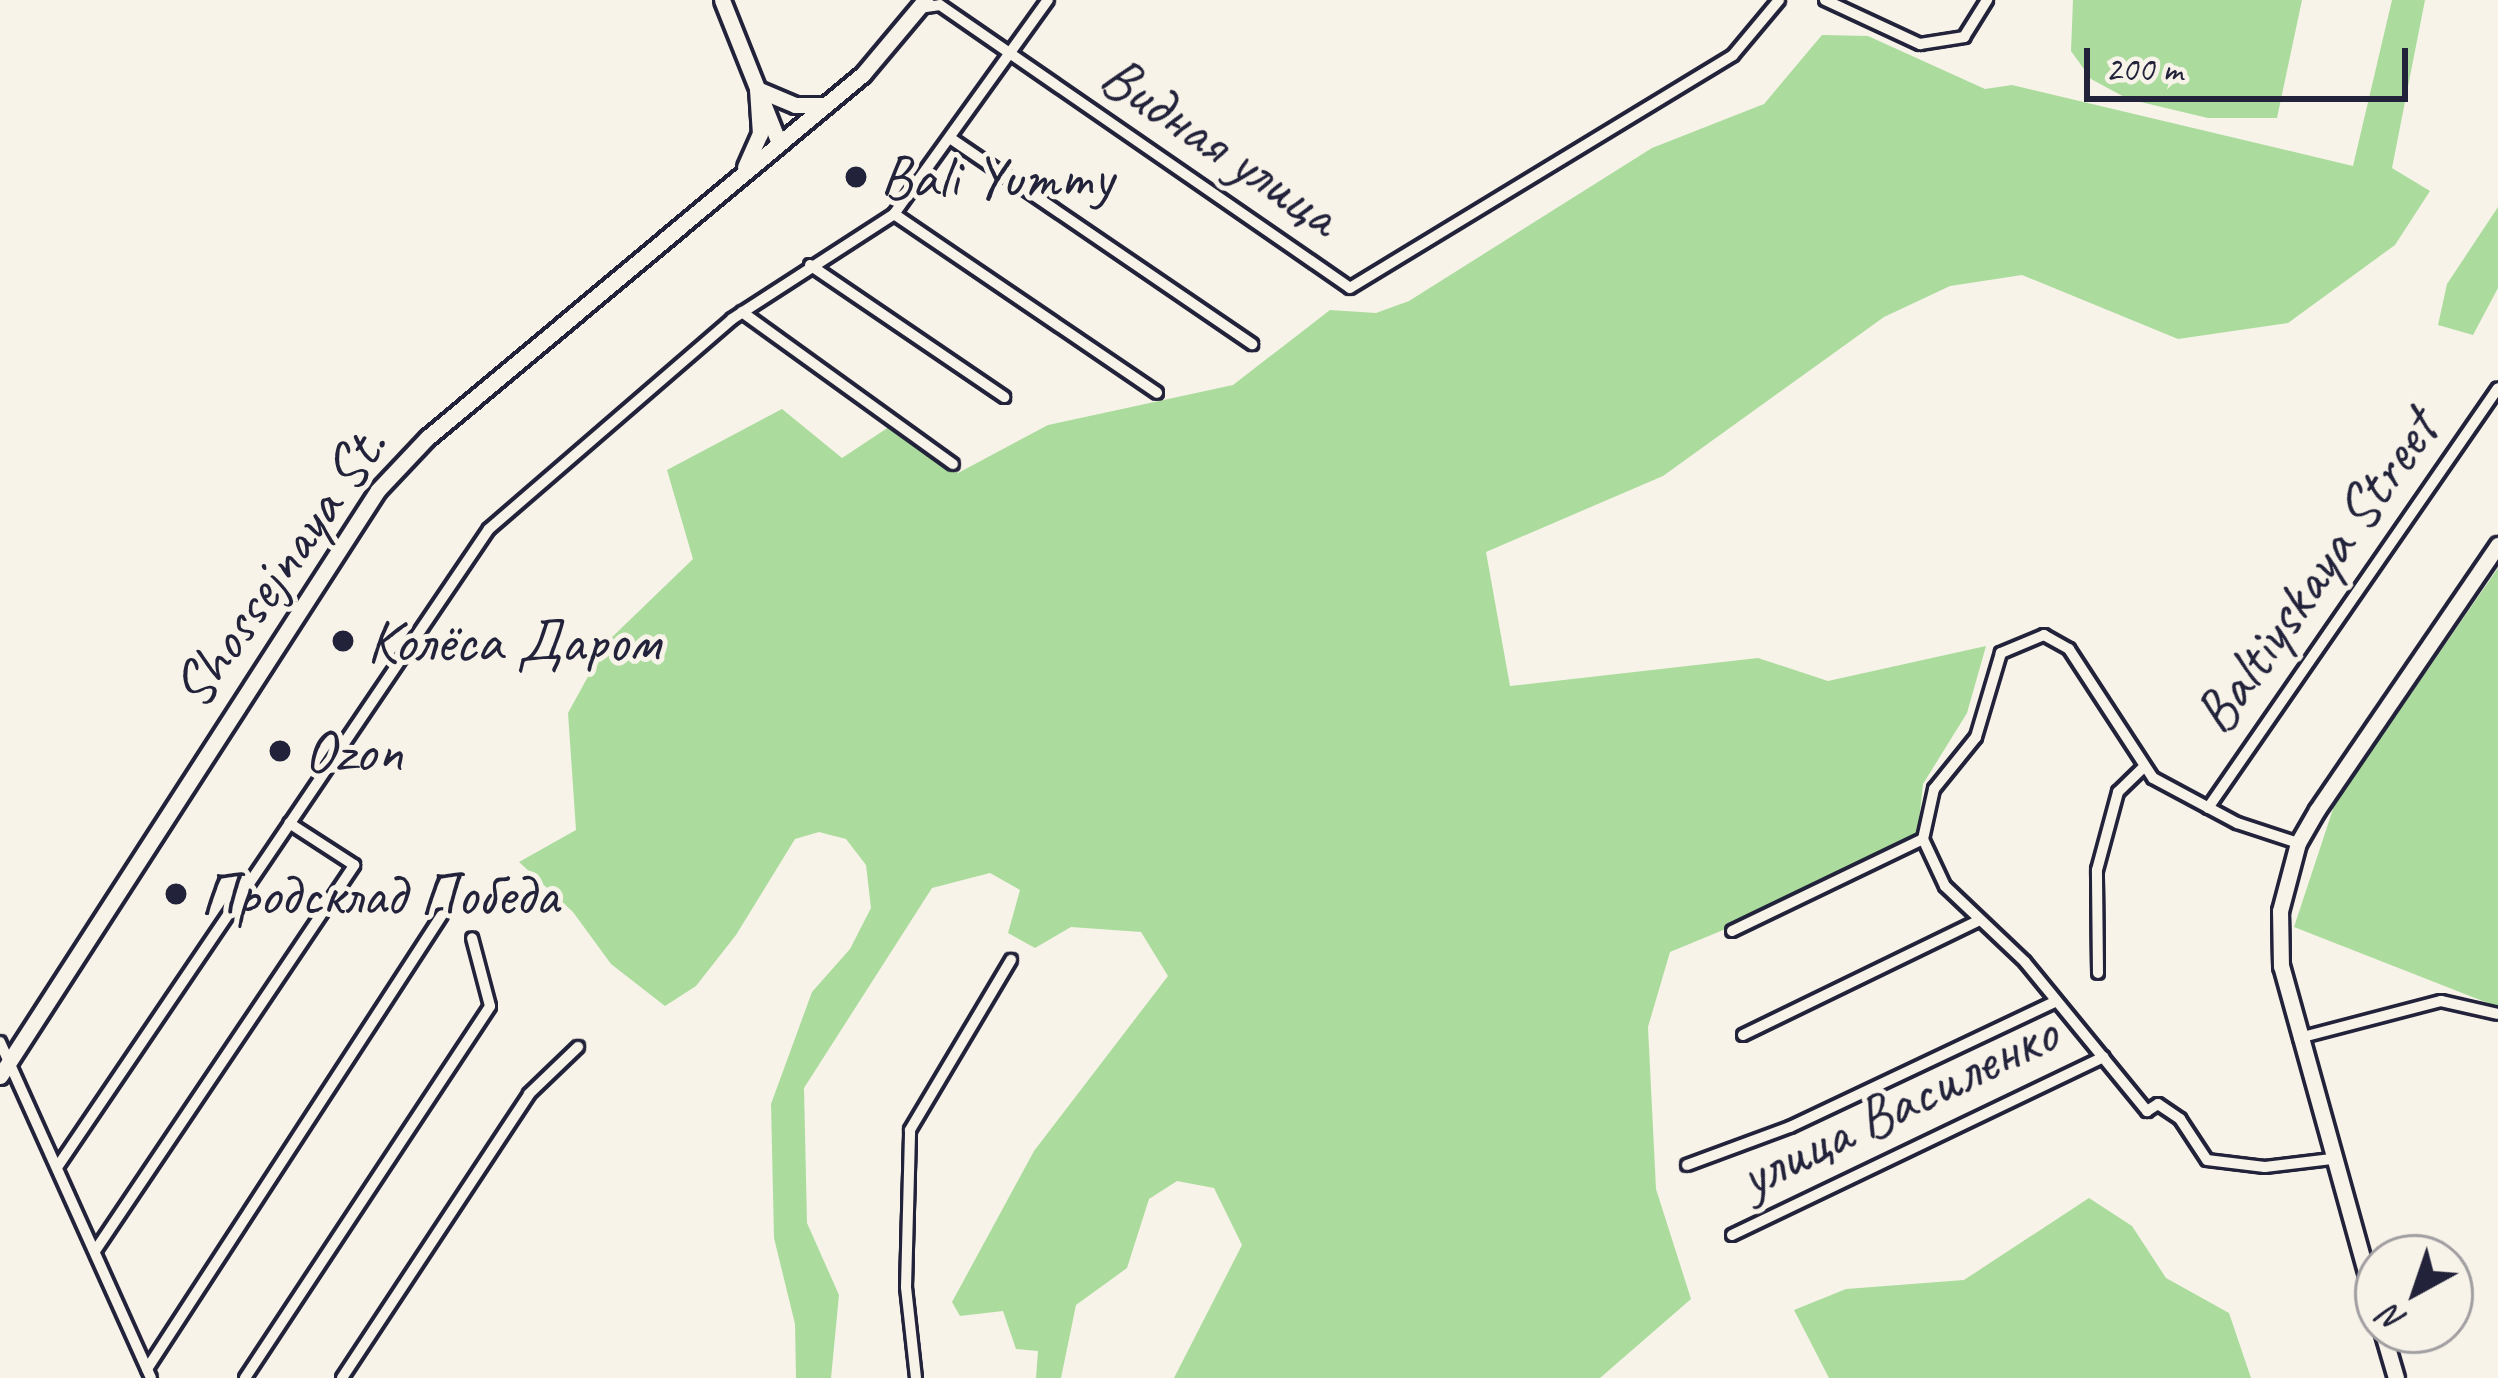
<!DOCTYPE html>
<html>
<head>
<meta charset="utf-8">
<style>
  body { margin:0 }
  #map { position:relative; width:2498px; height:1378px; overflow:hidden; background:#f7f3e8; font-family:Caveat,sans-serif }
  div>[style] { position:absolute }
  .green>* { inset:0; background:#abdc9d }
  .roads { filter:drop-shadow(3px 0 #22223b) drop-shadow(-3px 0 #22223b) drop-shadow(0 3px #22223b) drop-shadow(0 -3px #22223b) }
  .street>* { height:10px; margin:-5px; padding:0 5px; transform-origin:5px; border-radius:5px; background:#f7f3e8 }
  .secondary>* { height:15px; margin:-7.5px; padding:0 7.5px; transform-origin:7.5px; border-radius:7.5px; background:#f7f3e8 }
  .dots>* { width:33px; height:33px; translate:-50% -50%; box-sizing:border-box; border:6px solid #f7f3e8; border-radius:50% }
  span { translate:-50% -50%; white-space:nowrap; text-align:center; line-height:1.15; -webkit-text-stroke:10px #f7f3e8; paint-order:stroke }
  .street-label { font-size:60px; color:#22223b }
  .poi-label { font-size:60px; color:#22223b }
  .left { translate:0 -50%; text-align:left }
  .north { position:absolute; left:2354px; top:1234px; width:120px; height:120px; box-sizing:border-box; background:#f7f3e8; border:3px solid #a29fa3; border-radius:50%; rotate:220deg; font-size:33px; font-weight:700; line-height:48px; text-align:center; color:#22223b }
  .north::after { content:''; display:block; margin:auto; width:42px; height:54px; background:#22223b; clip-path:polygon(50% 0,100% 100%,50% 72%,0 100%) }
  .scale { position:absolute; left:2084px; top:48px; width:324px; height:54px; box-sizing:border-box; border:6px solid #22223b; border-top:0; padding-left:15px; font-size:36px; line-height:42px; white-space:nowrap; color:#22223b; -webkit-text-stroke:9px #f7f3e8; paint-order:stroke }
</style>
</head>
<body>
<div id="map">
  <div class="green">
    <div style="clip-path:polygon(2073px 0,2302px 0,2277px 118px,2208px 118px,2128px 99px,2091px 79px,2071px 51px)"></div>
    <div style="clip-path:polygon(2392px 0,2425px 0,2392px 168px,2430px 191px,2395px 245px,2288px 323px,2178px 339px,2022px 275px,1950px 286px,1884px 317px,1663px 476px,1486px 552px,1510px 686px,1758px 658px,1828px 681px,1986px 646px,1967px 713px,1923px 784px,1916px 850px,1670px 952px,1648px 1027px,1656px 1189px,1691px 1299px,1600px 1378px,1174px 1378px,1242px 1245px,1214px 1188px,1177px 1181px,1149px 1199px,1127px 1268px,1076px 1305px,1061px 1378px,1036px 1378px,1038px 1351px,1016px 1349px,1003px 1311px,960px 1316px,952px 1302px,1034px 1151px,1168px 976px,1141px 932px,1071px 927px,1035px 948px,1008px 933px,1020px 890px,990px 873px,932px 888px,804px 1088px,807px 1223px,839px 1295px,831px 1378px,796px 1378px,795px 1324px,774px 1238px,771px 1104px,812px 992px,850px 949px,871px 908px,866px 865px,846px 839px,819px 832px,795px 839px,736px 935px,696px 986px,665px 1006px,611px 964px,573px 912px,519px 862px,576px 830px,568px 713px,607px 642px,693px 559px,667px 470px,782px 409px,842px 458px,889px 427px,958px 473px,1048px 425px,1233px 385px,1330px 310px,1376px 313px,1409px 301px,1652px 148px,1764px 104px,1822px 35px,1868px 36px,1985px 89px,2012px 85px,2353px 166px)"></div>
    <div style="clip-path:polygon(2498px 207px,2498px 288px,2473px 335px,2438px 325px,2447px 284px)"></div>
    <div style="clip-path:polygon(2498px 568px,2498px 1007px,2294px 927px,2335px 803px)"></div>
    <div style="clip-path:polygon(2089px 1198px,2132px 1226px,2166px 1278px,2229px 1313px,2251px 1378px,1829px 1378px,1794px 1310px,1846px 1289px,1964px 1280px)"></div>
  </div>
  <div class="roads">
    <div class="street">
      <div style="left:1825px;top:0;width:105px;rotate:24.9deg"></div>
      <div style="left:1920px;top:44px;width:45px;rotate:-9deg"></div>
      <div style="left:1964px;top:37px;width:44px;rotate:-58.1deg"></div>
      <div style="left:919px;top:8px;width:21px;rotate:-8deg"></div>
      <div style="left:940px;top:5px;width:498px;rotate:34.6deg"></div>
      <div style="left:1350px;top:288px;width:448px;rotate:-31.3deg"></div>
      <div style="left:1733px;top:55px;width:72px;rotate:-50.1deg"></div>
      <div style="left:950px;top:138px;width:366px;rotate:34.3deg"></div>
      <div style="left:894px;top:214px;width:318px;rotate:34.2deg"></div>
      <div style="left:810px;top:265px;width:235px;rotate:34.2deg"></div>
      <div style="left:742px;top:312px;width:260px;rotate:35.8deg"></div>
      <div style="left:2208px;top:808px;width:510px;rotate:-55.38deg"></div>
      <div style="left:2298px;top:843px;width:64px;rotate:-161.8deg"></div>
      <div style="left:2237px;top:823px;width:95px;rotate:-151.8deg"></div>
      <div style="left:2153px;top:778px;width:154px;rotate:-123.1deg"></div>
      <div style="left:2069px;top:649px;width:29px;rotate:-151deg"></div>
      <div style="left:2044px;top:635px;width:47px;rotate:157.3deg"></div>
      <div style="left:2001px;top:653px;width:88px;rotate:106.6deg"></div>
      <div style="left:1976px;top:737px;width:67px;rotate:128.9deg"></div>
      <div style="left:1934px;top:789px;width:51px;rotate:102.4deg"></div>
      <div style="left:1923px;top:839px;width:52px;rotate:64.9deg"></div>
      <div style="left:1945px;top:886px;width:110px;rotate:43.5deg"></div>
      <div style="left:2025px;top:962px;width:193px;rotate:50.7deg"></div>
      <div style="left:2147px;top:1111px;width:13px;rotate:-32deg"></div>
      <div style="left:2158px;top:1104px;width:27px;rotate:34deg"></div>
      <div style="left:2180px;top:1119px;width:49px;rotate:56.6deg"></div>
      <div style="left:2207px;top:1160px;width:58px;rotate:6.9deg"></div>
      <div style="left:2265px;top:1167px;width:67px;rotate:-6.8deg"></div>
      <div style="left:1732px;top:931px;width:212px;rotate:-25.7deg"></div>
      <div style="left:2098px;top:973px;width:103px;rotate:-90.6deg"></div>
      <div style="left:2097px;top:870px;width:81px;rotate:-74.9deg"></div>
      <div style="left:2118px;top:792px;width:35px;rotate:-44deg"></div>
      <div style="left:1743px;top:1035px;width:261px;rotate:-25.9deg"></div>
      <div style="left:2299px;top:1038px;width:147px;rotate:-14.6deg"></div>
      <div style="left:2441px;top:1001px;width:58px;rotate:12.8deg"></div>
      <div style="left:0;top:1042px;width:368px;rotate:65.8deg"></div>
      <div style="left:1687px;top:1165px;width:110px;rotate:-20.3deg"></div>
      <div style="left:1790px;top:1127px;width:294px;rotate:-25.3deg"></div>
      <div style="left:58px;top:1166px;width:769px;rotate:-55.92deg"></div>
      <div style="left:489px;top:529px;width:321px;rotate:-40.8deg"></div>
      <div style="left:732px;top:319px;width:193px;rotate:-32.9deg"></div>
      <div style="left:894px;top:214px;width:264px;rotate:-54.3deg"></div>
      <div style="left:1732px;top:1235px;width:412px;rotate:-25.6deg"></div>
      <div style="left:95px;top:1251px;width:465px;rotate:-56.1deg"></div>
      <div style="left:354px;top:865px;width:77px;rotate:-147.1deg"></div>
      <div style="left:147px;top:1369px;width:541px;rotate:-56.99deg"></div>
      <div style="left:245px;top:1378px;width:445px;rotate:-56.6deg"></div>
      <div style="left:490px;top:1006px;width:70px;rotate:-104.8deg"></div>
      <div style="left:342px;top:1378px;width:340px;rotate:-56.6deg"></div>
      <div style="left:529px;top:1094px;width:68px;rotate:-43.8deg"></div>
      <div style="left:916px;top:1378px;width:92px;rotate:-96.3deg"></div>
      <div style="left:906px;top:1287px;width:157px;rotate:-88.5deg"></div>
      <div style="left:910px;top:1130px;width:198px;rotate:-59.3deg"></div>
    </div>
    <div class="secondary">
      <div style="left:722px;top:0;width:154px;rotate:68.3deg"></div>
      <div style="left:745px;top:167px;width:36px;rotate:-66deg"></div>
      <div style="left:760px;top:134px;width:45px;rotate:-93.8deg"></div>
      <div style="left:757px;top:89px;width:41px;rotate:22.8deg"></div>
      <div style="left:795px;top:105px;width:31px"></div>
      <div style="left:0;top:1076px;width:697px;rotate:-57.18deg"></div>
      <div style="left:378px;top:490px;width:71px;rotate:-46.7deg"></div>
      <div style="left:427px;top:438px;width:568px;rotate:-39.86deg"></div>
      <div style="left:863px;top:74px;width:97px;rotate:-50deg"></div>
      <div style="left:2378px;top:1315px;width:362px;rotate:-105.5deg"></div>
      <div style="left:2281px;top:966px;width:55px;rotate:-91deg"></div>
      <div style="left:2280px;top:911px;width:70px;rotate:-75.2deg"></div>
      <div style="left:2298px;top:843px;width:38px;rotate:-60deg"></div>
      <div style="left:2317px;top:810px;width:321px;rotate:-55.7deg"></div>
      <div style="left:2382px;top:1330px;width:50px;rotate:73.7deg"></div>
    </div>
  </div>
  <div class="dots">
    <div style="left:856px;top:177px;background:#22223b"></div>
    <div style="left:343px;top:641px;background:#22223b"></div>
    <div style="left:280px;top:751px;background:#22223b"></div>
    <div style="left:176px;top:894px;background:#22223b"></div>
  </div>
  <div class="street-label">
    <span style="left:1220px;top:145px;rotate:34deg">Видная улица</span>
    <span style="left:279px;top:567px;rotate:-55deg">Shossejnaya St.</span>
    <span style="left:2316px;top:572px;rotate:-55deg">Baltiyskaya Street</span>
    <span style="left:1898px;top:1105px;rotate:-26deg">улица Василенко</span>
  </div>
  <div class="poi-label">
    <span class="left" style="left:880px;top:177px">Bali Yummy</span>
    <span class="left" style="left:367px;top:641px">Колёса Даром</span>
    <span class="left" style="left:304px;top:751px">Ozon</span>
    <span class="left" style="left:200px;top:894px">Продсклад Победа</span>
  </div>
  <div class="north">N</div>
  <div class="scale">200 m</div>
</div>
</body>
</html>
